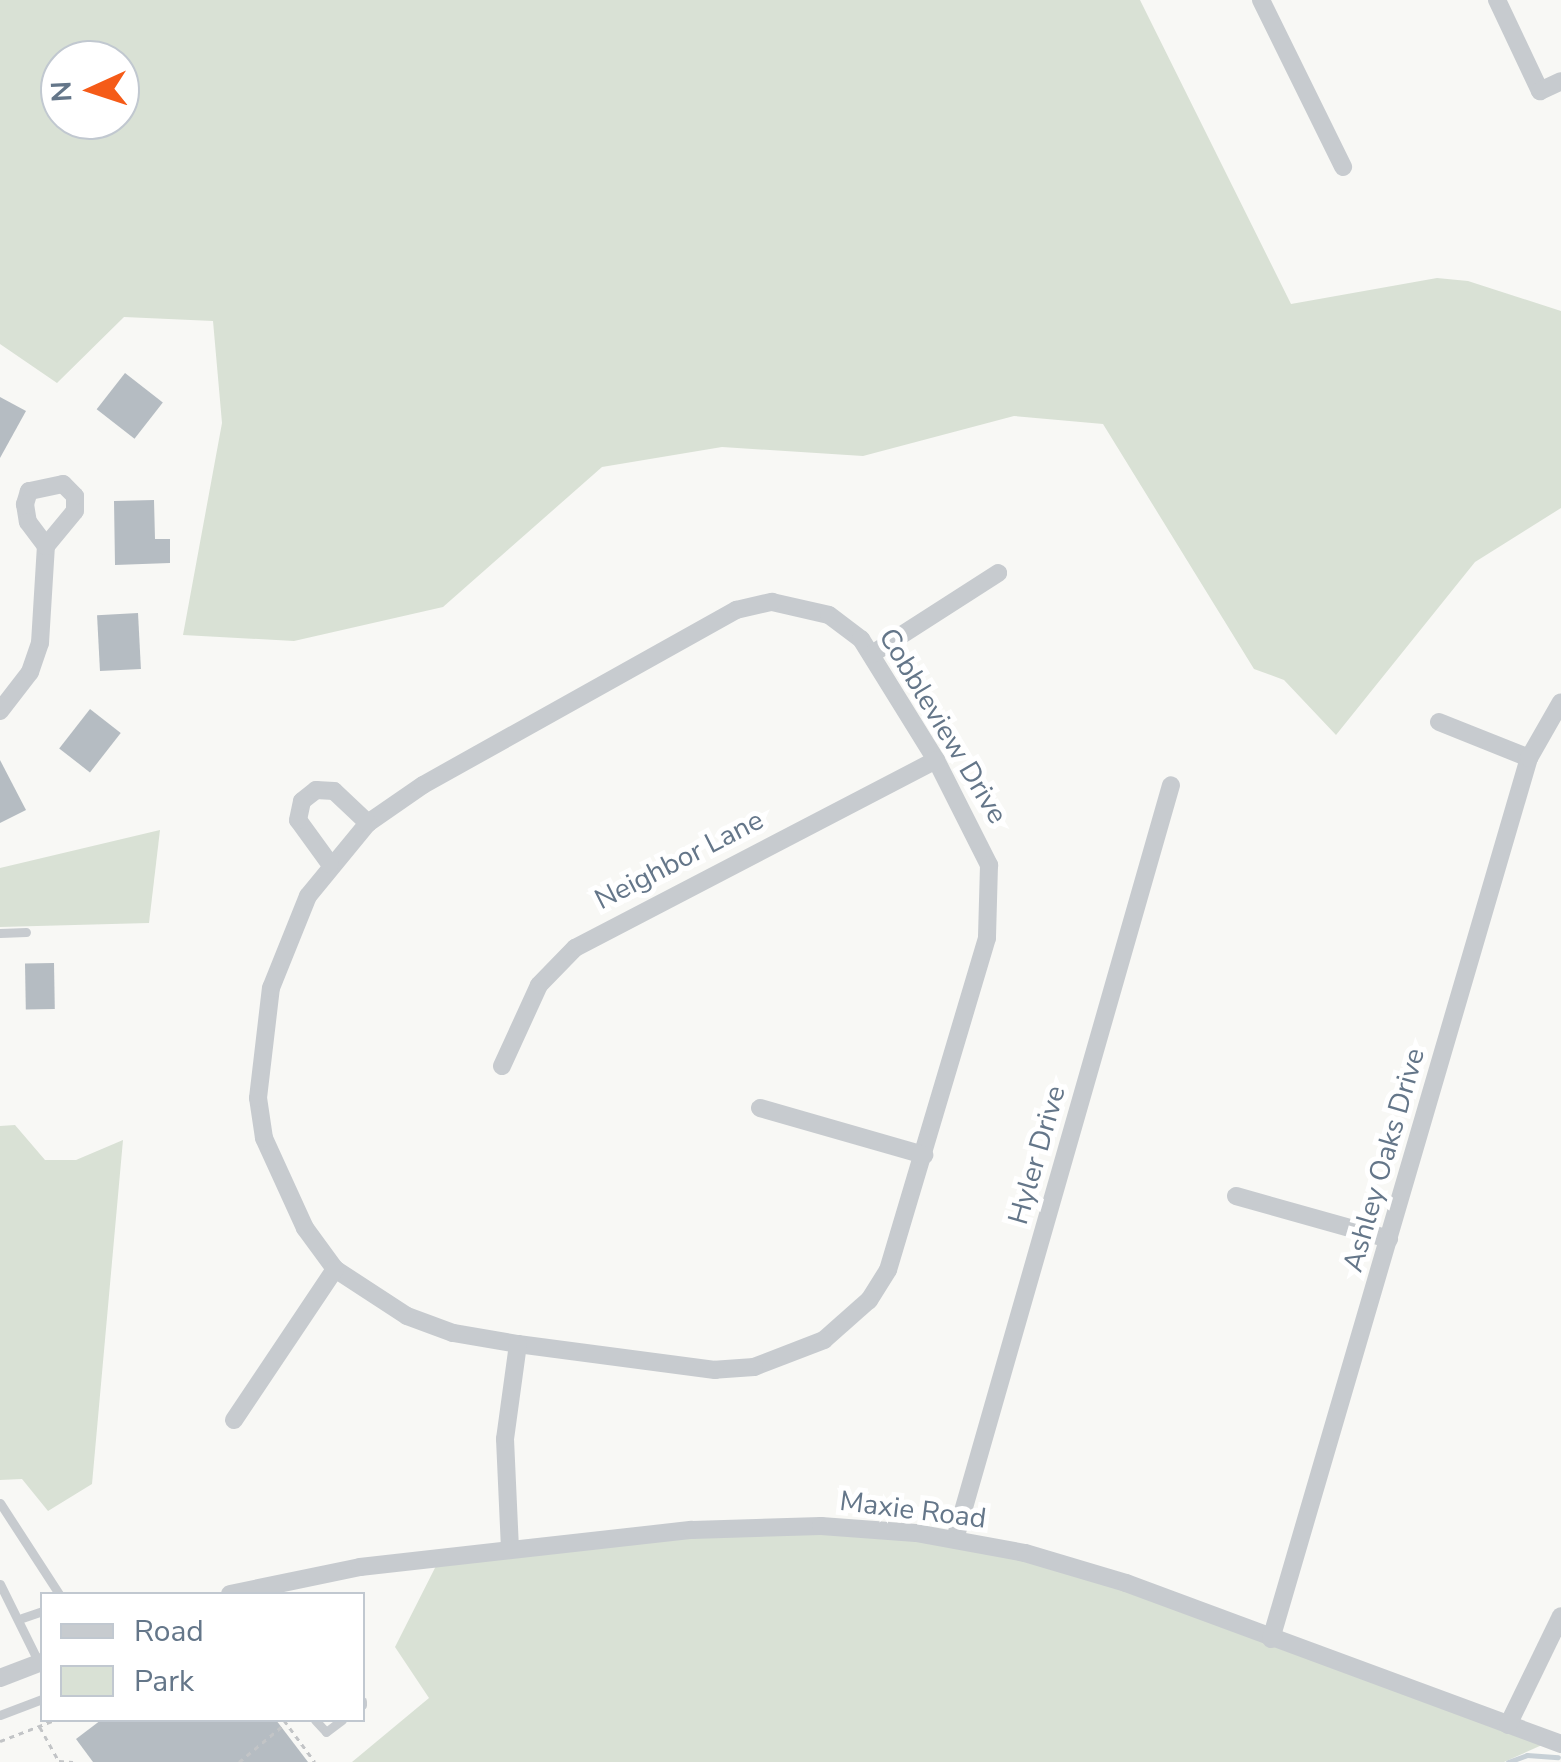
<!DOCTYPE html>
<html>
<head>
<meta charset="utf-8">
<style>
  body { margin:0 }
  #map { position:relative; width:1561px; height:1762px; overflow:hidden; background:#f8f8f5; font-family:"Nunito Sans",sans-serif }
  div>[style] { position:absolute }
  .green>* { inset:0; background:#d9e1d5 }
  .stream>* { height:5px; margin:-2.5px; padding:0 2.5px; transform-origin:2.5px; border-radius:2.5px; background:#c7d0d6 }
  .building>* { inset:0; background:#b5bcc2; transform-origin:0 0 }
  .path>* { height:2.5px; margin-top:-1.25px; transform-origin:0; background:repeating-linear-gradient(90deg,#c2c4c6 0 5px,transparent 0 10px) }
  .service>* { height:9px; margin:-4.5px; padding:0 4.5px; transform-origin:4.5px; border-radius:4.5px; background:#c7cbcf }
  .minor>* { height:18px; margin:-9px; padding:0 9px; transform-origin:9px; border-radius:9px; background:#c7cbcf }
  span { translate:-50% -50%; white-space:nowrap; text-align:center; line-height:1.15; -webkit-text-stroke:10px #fff; paint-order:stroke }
  .street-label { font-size:28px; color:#647689 }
  .legend { position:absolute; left:40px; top:1592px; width:325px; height:130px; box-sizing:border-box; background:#fff; border:2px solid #c1c8d0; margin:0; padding:12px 18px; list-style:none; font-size:30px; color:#647689 }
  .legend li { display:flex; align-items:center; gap:20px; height:50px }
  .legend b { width:50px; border:2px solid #c1c8d0 }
  .north { position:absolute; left:40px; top:40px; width:100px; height:100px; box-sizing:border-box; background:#fff; border:2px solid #c1c8d0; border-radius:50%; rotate:267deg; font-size:28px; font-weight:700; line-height:40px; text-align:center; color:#647689 }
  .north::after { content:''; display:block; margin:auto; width:35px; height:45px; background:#f55b18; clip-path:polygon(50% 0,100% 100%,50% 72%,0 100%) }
</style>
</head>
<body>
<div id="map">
  <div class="green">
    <div style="clip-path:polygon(evenodd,0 0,1140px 0,1291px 304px,1437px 278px,1468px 281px,1561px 311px,1561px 508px,1475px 562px,1336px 735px,1284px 680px,1254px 669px,1103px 424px,1014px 416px,863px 456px,722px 447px,602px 467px,443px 607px,294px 641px,183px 635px,222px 423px,213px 321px,124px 317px,57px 383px,0 344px,0 0,120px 60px,120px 120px,60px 120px,60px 60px,120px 60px)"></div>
    <div style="clip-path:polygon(160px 830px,149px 923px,0 927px,0 868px)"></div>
    <div style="clip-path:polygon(15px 1125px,45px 1160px,76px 1160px,123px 1140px,92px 1484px,48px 1511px,22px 1479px,0 1480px,0 1126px)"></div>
    <div style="clip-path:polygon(821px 1526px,1025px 1553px,1551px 1741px,1504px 1762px,352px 1762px,429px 1698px,395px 1647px,441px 1556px)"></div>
  </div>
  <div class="stream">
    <div style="left:1508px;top:1762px;width:20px;rotate:-20deg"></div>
    <div style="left:1527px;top:1755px;width:31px;rotate:4deg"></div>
  </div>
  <div class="building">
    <div style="left:125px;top:373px;width:48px;height:46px;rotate:38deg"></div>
    <div style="clip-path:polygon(0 397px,26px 411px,0 458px)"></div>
    <div style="clip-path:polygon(154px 500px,155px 539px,170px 539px,170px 563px,115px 565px,114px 501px)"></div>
    <div style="left:138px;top:613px;width:56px;height:41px;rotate:87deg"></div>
    <div style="left:90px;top:709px;width:39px;height:50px;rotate:38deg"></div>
    <div style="clip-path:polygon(0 760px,26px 810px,0 823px)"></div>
    <div style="left:54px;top:963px;width:46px;height:29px;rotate:89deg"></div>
    <div style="clip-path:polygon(101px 1720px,276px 1720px,308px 1762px,93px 1762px,76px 1739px)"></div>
  </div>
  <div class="path">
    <div style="left:284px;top:1720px;width:52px;rotate:53.6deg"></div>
    <div style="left:40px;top:1727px;width:39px;rotate:61deg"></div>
    <div style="left:59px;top:1761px;width:14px;rotate:4deg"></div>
    <div style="left:0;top:1741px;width:59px;rotate:-20.9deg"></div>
    <div style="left:239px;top:1762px;width:62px;rotate:-39.8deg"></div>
  </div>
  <div class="service">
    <div style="left:0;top:933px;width:26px;rotate:-2deg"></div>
    <div style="left:0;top:1503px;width:108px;rotate:57deg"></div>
    <div style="left:0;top:1584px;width:88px;rotate:63.7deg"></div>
    <div style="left:22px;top:1618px;width:21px;rotate:-19deg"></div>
    <div style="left:362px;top:1701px;width:4px;rotate:90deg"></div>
    <div style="left:0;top:1715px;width:45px;rotate:-20.9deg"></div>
    <div style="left:315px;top:1720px;width:16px;rotate:47deg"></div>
    <div style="left:326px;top:1732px;width:20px;rotate:-37deg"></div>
  </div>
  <div class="minor">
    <div style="left:1261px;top:0;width:186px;rotate:63.8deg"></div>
    <div style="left:1497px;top:0;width:101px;rotate:64.7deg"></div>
    <div style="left:1540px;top:91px;width:23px;rotate:-25deg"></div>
    <div style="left:772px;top:602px;width:58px;rotate:12.8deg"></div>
    <div style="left:829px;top:615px;width:40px;rotate:37deg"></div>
    <div style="left:861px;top:639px;width:142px;rotate:58.2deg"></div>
    <div style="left:936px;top:760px;width:118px;rotate:63.2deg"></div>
    <div style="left:989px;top:865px;width:73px;rotate:91.6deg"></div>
    <div style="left:987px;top:938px;width:346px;rotate:106.6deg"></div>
    <div style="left:888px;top:1270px;width:36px;rotate:122deg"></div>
    <div style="left:869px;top:1300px;width:60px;rotate:138.4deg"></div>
    <div style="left:824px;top:1340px;width:75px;rotate:158.9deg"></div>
    <div style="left:754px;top:1367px;width:39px;rotate:176deg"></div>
    <div style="left:715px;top:1370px;width:199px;rotate:-172.5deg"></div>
    <div style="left:518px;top:1344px;width:66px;rotate:-170.4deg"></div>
    <div style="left:453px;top:1333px;width:49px;rotate:-159.7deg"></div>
    <div style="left:407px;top:1316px;width:86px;rotate:-146.9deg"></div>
    <div style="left:335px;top:1269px;width:51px;rotate:-126.2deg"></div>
    <div style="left:305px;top:1228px;width:99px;rotate:-114.5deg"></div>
    <div style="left:264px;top:1138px;width:40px;rotate:-98.5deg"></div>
    <div style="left:258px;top:1098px;width:111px;rotate:-83.3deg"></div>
    <div style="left:271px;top:988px;width:99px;rotate:-68.1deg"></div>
    <div style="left:308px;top:896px;width:94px;rotate:-50.6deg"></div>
    <div style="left:368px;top:823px;width:67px;rotate:-34.6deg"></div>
    <div style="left:423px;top:785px;width:359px;rotate:-29.2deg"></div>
    <div style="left:736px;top:610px;width:37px;rotate:-13deg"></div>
    <div style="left:872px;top:654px;width:150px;rotate:-32.7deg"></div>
    <div style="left:0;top:711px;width:49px;rotate:-52.4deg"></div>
    <div style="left:30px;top:672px;width:31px;rotate:-71deg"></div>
    <div style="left:40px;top:643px;width:97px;rotate:-86.5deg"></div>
    <div style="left:46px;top:546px;width:45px;rotate:-50.4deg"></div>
    <div style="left:75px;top:511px;width:15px;rotate:-90deg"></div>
    <div style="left:75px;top:496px;width:17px;rotate:-135deg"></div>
    <div style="left:63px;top:484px;width:35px;rotate:168deg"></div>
    <div style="left:29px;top:491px;width:14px;rotate:107deg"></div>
    <div style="left:25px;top:504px;width:18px;rotate:81deg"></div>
    <div style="left:28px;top:522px;width:30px;rotate:53deg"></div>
    <div style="left:1439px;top:722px;width:97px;rotate:21.8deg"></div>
    <div style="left:330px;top:864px;width:54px;rotate:-126deg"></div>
    <div style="left:298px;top:820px;width:19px;rotate:-78deg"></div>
    <div style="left:302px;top:801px;width:18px;rotate:-38deg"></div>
    <div style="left:316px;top:790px;width:18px;rotate:3deg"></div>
    <div style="left:334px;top:791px;width:47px;rotate:43.3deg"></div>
    <div style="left:502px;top:1066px;width:89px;rotate:-65.4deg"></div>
    <div style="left:539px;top:985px;width:52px;rotate:-45.8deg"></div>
    <div style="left:575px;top:948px;width:407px;rotate:-27.5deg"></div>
    <div style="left:760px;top:1108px;width:171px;rotate:16deg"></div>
    <div style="left:1236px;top:1196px;width:159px;rotate:15.7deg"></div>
    <div style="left:234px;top:1420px;width:182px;rotate:-56.2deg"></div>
    <div style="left:955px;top:1539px;width:784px;rotate:-74.01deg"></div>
    <div style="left:510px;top:1549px;width:110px;rotate:-92.6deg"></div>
    <div style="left:505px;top:1439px;width:96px;rotate:-82.2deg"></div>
    <div style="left:230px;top:1594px;width:133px;rotate:-11.7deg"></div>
    <div style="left:360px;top:1567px;width:334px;rotate:-6.4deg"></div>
    <div style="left:692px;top:1530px;width:129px;rotate:-1.8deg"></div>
    <div style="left:821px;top:1526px;width:95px;rotate:4.2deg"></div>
    <div style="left:916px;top:1533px;width:111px;rotate:10.4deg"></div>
    <div style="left:1025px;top:1553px;width:105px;rotate:16.5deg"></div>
    <div style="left:1126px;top:1583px;width:464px;rotate:20.3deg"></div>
    <div style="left:1271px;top:1639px;width:918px;rotate:-73.68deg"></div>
    <div style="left:1529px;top:758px;width:64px;rotate:-60.3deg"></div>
    <div style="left:0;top:1678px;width:45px;rotate:-20.9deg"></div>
    <div style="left:1508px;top:1725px;width:121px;rotate:-64.1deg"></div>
  </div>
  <div class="street-label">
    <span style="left:943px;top:726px;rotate:59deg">Cobbleview Drive</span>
    <span style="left:679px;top:860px;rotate:-27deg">Neighbor Lane</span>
    <span style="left:1037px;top:1155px;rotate:-74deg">Hyler Drive</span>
    <span style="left:1384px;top:1160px;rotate:-74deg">Ashley Oaks Drive</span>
    <span style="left:913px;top:1510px;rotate:7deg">Maxie Road</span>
  </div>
  <ul class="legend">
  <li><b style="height:12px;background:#c7cbcf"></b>Road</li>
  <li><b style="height:28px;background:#d9e1d5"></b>Park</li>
  </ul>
  <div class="north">N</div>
</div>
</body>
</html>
